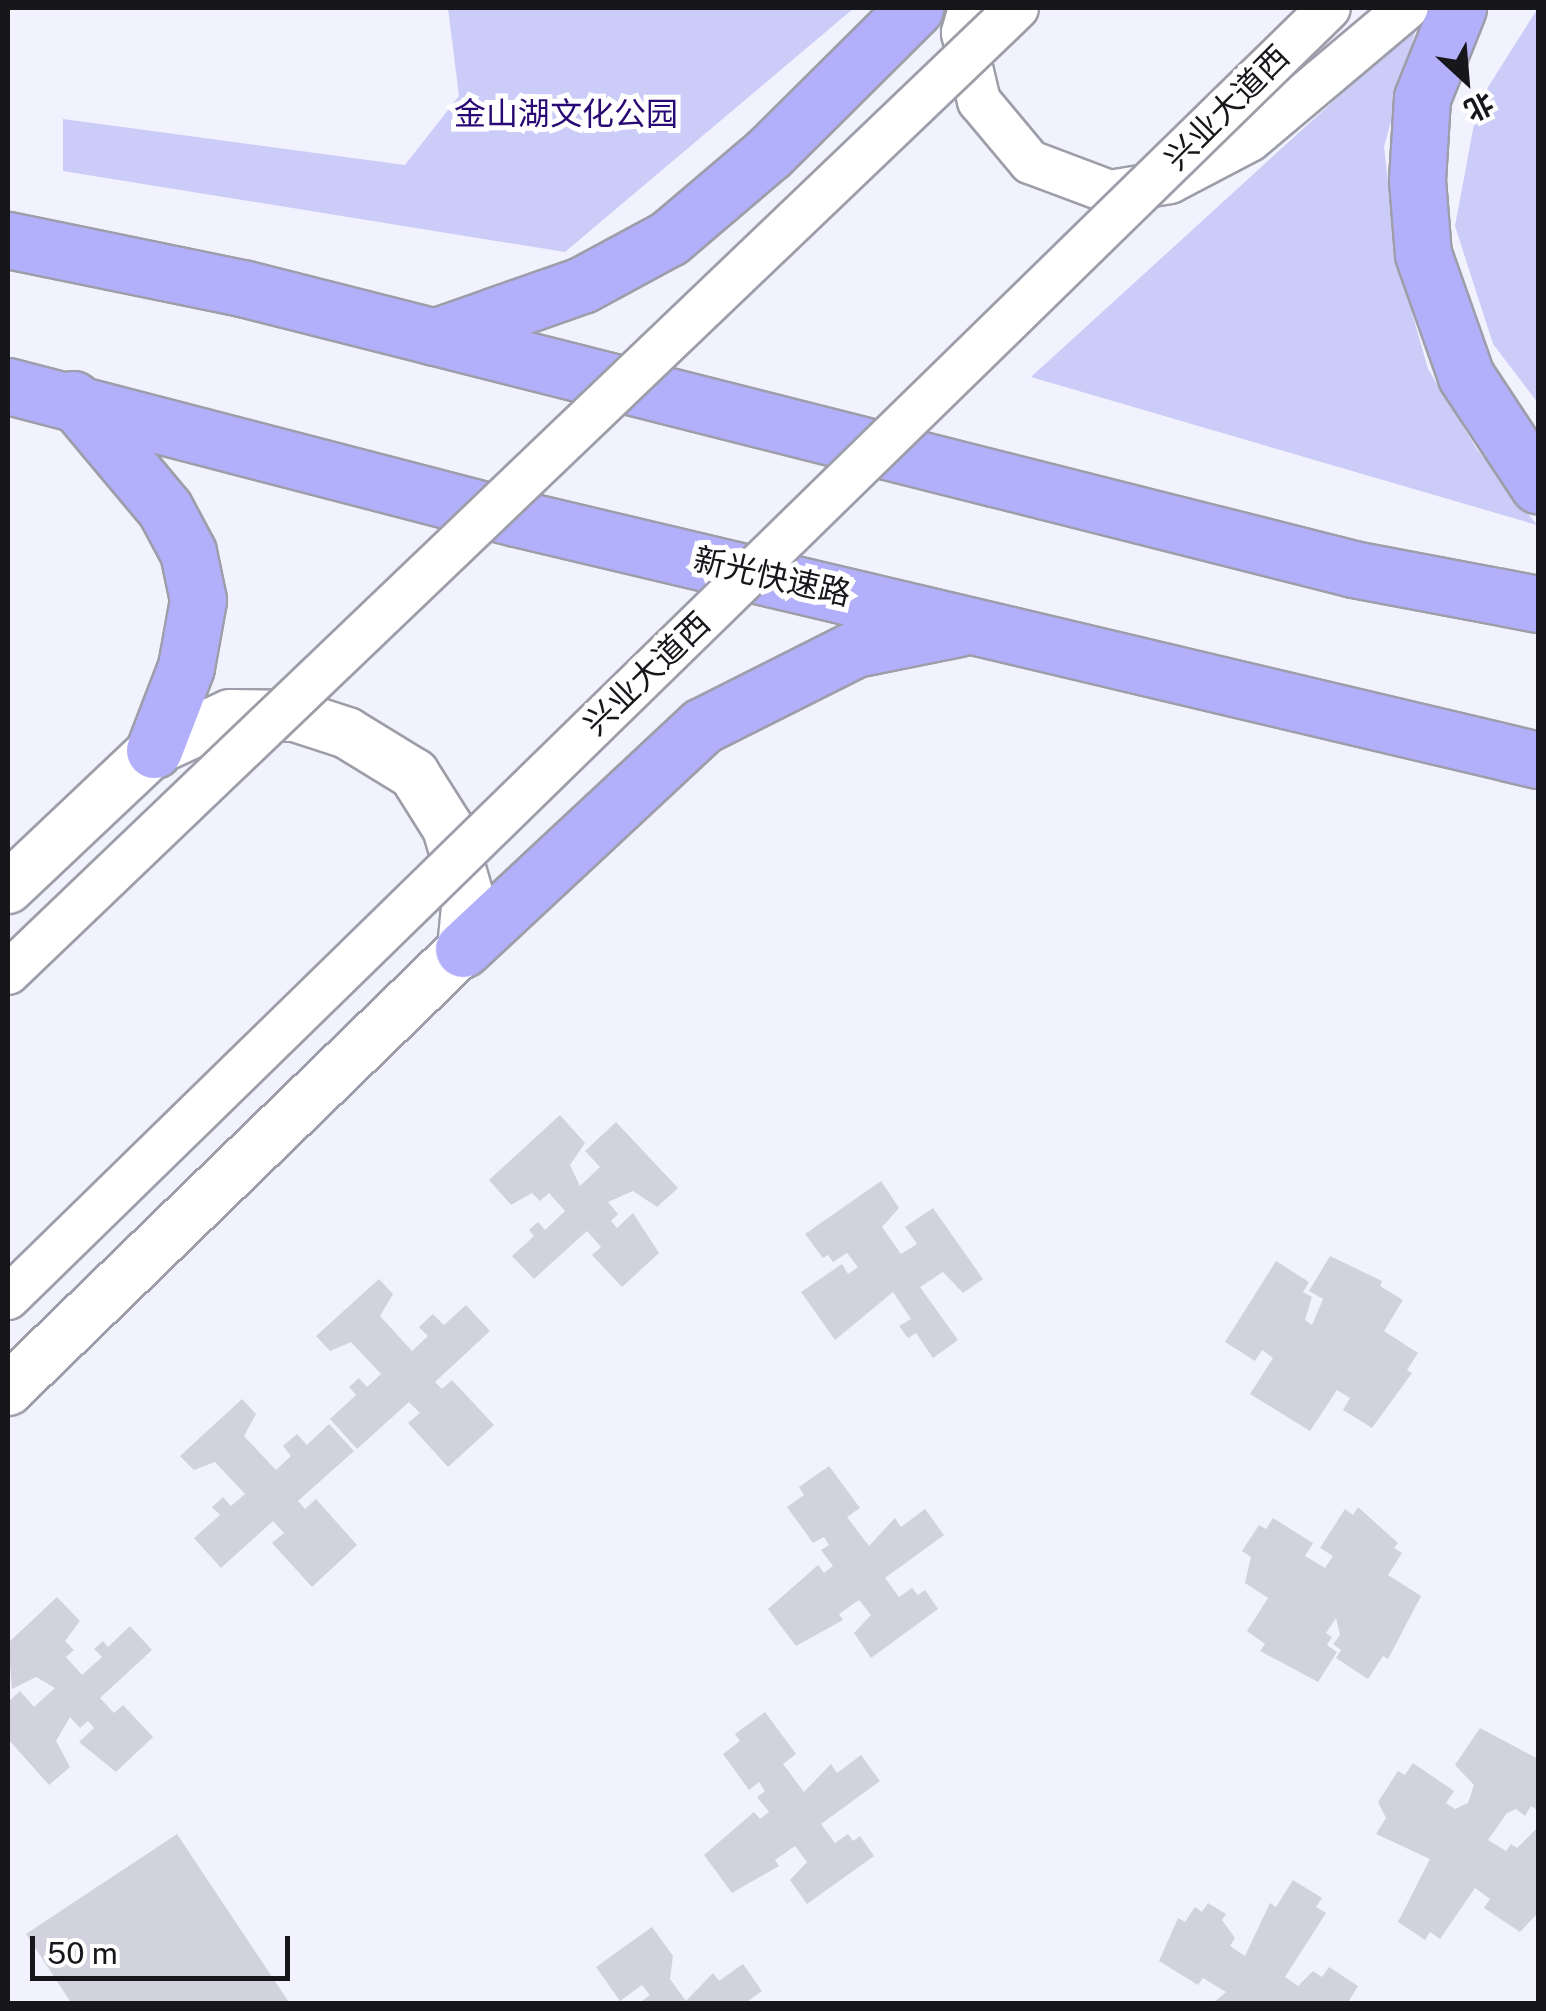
<!DOCTYPE html>
<html>
<head>
<meta charset="utf-8">
<style>
  body { margin:0 }
  #map { position:relative; width:1546px; height:2011px; overflow:hidden; background:#f1f2fe; font-family:"Public Sans","Noto Sans SC",sans-serif }
  div>[style] { position:absolute }
  .green>* { inset:0; background:#cbccf7 }
  .building>* { inset:0; background:#d2d2df }
  .roads { filter:drop-shadow(2px 0 #9e9eaa) drop-shadow(-2px 0 #9e9eaa) drop-shadow(0 2px #9e9eaa) drop-shadow(0 -2px #9e9eaa) }
  .tertiary>* { height:42px; margin:-21px; padding:0 21px; transform-origin:21px; border-radius:21px; background:#fff }
  .secondary>* { height:50px; margin:-25px; padding:0 25px; transform-origin:25px; border-radius:25px; background:#fff }
  .trunk>* { height:55px; margin:-27.5px; padding:0 27.5px; transform-origin:27.5px; border-radius:27.5px; background:#b3b0fb }
  .bridges { filter:drop-shadow(2px 0 #9e9eaa) drop-shadow(-2px 0 #9e9eaa) drop-shadow(0 2px #9e9eaa) drop-shadow(0 -2px #9e9eaa) }
  .tertiary-bridge>* { height:42px; margin:-21px; padding:0 21px; transform-origin:21px; border-radius:21px; background:#fff }
  span { translate:-50% -50%; white-space:nowrap; text-align:center; line-height:1.15; -webkit-text-stroke:10px #fff; paint-order:stroke }
  .street-label { font-size:32px; color:#16161b }
  .park-label { font-size:32px; color:#290974 }
  .frame { position:absolute; inset:0; border:10px solid #16161b; pointer-events:none }
  .north { position:absolute; left:1416px; top:30px; width:100px; height:100px; -webkit-text-stroke:8px #fff; paint-order:stroke; rotate:154deg; font-size:28px; font-weight:700; line-height:40px; text-align:center; color:#16161b }
  .north::after { content:''; display:block; margin:auto; width:35px; height:45px; background:#16161b; clip-path:polygon(50% 0,100% 100%,50% 72%,0 100%) }
  .scale { position:absolute; left:30px; top:1936px; width:260px; height:45px; box-sizing:border-box; border:5px solid #16161b; border-top:0; padding-left:12px; font-size:30px; line-height:35px; white-space:nowrap; color:#16161b; -webkit-text-stroke:8px #fff; paint-order:stroke }
</style>
</head>
<body>
<div id="map">
  <div class="green">
    <div style="clip-path:polygon(448px 8px,854px 8px,565px 252px,63px 171px,63px 119px,405px 165px,459px 96px)"></div>
    <div style="clip-path:polygon(1538px 8px,1538px 403px,1493px 344px,1455px 226px,1478px 103px)"></div>
    <div style="clip-path:polygon(1417px 25px,1384px 147px,1397px 260px,1428px 369px,1476px 448px,1537px 525px,1031px 377px)"></div>
  </div>
  <div class="building">
    <div style="clip-path:polygon(560px 1115px,585px 1143px,570px 1165px,580px 1186px,600px 1167px,585px 1151px,616px 1122px,678px 1188px,657px 1207px,633px 1191px,608px 1202px,618px 1214px,611px 1221px,617px 1228px,633px 1213px,659px 1253px,622px 1287px,592px 1255px,601px 1247px,587px 1231px,534px 1279px,512px 1256px,534px 1236px,529px 1230px,538px 1222px,545px 1230px,565px 1211px,549px 1193px,540px 1201px,532px 1193px,511px 1205px,489px 1180px)"></div>
    <div style="clip-path:polygon(881px 1181px,899px 1208px,882px 1227px,901px 1254px,917px 1244px,905px 1227px,933px 1208px,983px 1279px,963px 1293px,943px 1272px,920px 1287px,958px 1340px,933px 1358px,916px 1333px,908px 1338px,899px 1326px,911px 1319px,893px 1292px,835px 1340px,801px 1292px,842px 1264px,848px 1274px,858px 1267px,847px 1253px,833px 1262px,828px 1255px,823px 1258px,805px 1234px)"></div>
    <div style="clip-path:polygon(1330px 1256px,1382px 1281px,1380px 1286px,1403px 1300px,1384px 1331px,1418px 1353px,1407px 1370px,1412px 1373px,1372px 1428px,1343px 1410px,1350px 1398px,1337px 1390px,1310px 1431px,1250px 1394px,1273px 1358px,1262px 1350px,1255px 1361px,1225px 1342px,1276px 1261px,1309px 1282px,1303px 1292px,1312px 1297px,1305px 1320px,1312px 1325px,1323px 1299px,1309px 1291px)"></div>
    <div style="clip-path:polygon(379px 1279px,393px 1294px,380px 1316px,412px 1351px,428px 1336px,419px 1327px,433px 1314px,444px 1325px,466px 1305px,490px 1331px,435px 1382px,442px 1389px,452px 1380px,494px 1425px,448px 1467px,408px 1423px,420px 1413px,409px 1402px,357px 1449px,330px 1419px,356px 1395px,349px 1387px,359px 1378px,367px 1387px,381px 1374px,351px 1342px,330px 1351px,316px 1336px)"></div>
    <div style="clip-path:polygon(242px 1399px,256px 1414px,244px 1436px,276px 1470px,291px 1456px,283px 1446px,297px 1434px,307px 1445px,329px 1424px,354px 1451px,298px 1501px,305px 1509px,316px 1499px,357px 1545px,312px 1587px,272px 1543px,284px 1533px,273px 1521px,221px 1568px,194px 1538px,220px 1515px,212px 1507px,223px 1497px,231px 1506px,245px 1494px,215px 1462px,194px 1470px,180px 1456px)"></div>
    <div style="clip-path:polygon(829px 1466px,860px 1508px,847px 1517px,869px 1546px,895px 1518px,901px 1527px,925px 1509px,944px 1535px,885px 1578px,899px 1597px,912px 1588px,918px 1595px,925px 1590px,938px 1609px,871px 1658px,854px 1633px,871px 1615px,859px 1600px,839px 1614px,843px 1620px,796px 1646px,768px 1609px,818px 1565px,824px 1573px,833px 1566px,821px 1550px,829px 1545px,824px 1537px,813px 1543px,787px 1507px,804px 1495px,799px 1487px)"></div>
    <div style="clip-path:polygon(1358px 1507px,1398px 1543px,1394px 1548px,1402px 1553px,1388px 1575px,1421px 1596px,1388px 1659px,1383px 1656px,1368px 1679px,1336px 1658px,1341px 1650px,1333px 1644px,1340px 1635px,1336px 1618px,1326px 1633px,1332px 1637px,1327px 1645px,1337px 1652px,1318px 1682px,1260px 1651px,1265px 1644px,1247px 1631px,1268px 1598px,1245px 1583px,1251px 1557px,1242px 1551px,1259px 1525px,1266px 1529px,1273px 1518px,1313px 1543px,1305px 1556px,1325px 1568px,1333px 1556px,1320px 1548px,1345px 1509px,1353px 1515px)"></div>
    <div style="clip-path:polygon(57px 1597px,80px 1621px,65px 1641px,74px 1650px,66px 1657px,82px 1675px,102px 1657px,94px 1649px,103px 1641px,108px 1647px,130px 1626px,152px 1650px,100px 1698px,114px 1713px,123px 1705px,153px 1737px,116px 1772px,79px 1742px,94px 1728px,88px 1721px,80px 1728px,70px 1717px,56px 1741px,70px 1767px,49px 1785px,8px 1739px,8px 1702px,20px 1691px,34px 1707px,55px 1688px,36px 1677px,12px 1689px,8px 1643px)"></div>
    <div style="clip-path:polygon(765px 1712px,796px 1754px,783px 1764px,804px 1792px,831px 1764px,837px 1773px,861px 1755px,880px 1781px,821px 1824px,835px 1843px,848px 1834px,853px 1841px,860px 1836px,874px 1856px,807px 1904px,790px 1880px,807px 1862px,795px 1846px,775px 1860px,779px 1866px,732px 1893px,704px 1855px,754px 1812px,760px 1819px,769px 1812px,757px 1797px,765px 1791px,759px 1782px,749px 1790px,723px 1754px,740px 1741px,735px 1734px)"></div>
    <div style="clip-path:polygon(1480px 1728px,1538px 1759px,1538px 1811px,1531px 1806px,1525px 1816px,1516px 1809px,1507px 1813px,1488px 1840px,1506px 1851px,1511px 1844px,1517px 1848px,1538px 1827px,1538px 1913px,1520px 1932px,1484px 1908px,1490px 1899px,1475px 1888px,1440px 1939px,1430px 1932px,1425px 1940px,1398px 1922px,1430px 1859px,1376px 1834px,1386px 1818px,1378px 1802px,1398px 1771px,1405px 1775px,1413px 1763px,1454px 1791px,1446px 1803px,1455px 1809px,1468px 1803px,1474px 1785px,1455px 1765px)"></div>
    <div style="clip-path:polygon(177px 1834px,290px 2004px,72px 2004px,26px 1934px)"></div>
    <div style="clip-path:polygon(1293px 1880px,1322px 1898px,1316px 1907px,1326px 1913px,1285px 1977px,1298px 1986px,1313px 1971px,1322px 1977px,1329px 1967px,1358px 1986px,1347px 2004px,1212px 2004px,1226px 1992px,1203px 1978px,1198px 1985px,1159px 1961px,1178px 1918px,1185px 1922px,1195px 1907px,1202px 1912px,1208px 1903px,1226px 1914px,1222px 1920px,1235px 1938px,1230px 1946px,1245px 1956px,1270px 1903px,1276px 1907px)"></div>
    <div style="clip-path:polygon(652px 1927px,673px 1956px,670px 1979px,686px 2001px,713px 1973px,719px 1981px,743px 1964px,762px 1991px,744px 2004px,638px 2004px,650px 1995px,642px 1985px,620px 2001px,596px 1967px)"></div>
  </div>
  <div class="roads">
    <div class="tertiary">
      <div style="left:970px;top:8px;width:26px;rotate:106deg"></div>
      <div style="left:963px;top:33px;width:70px;rotate:76.8deg"></div>
      <div style="left:979px;top:101px;width:80px;rotate:50.1deg"></div>
      <div style="left:1030px;top:162px;width:85px;rotate:20.6deg"></div>
      <div style="left:1110px;top:192px;width:61px;rotate:-9.5deg"></div>
      <div style="left:1170px;top:182px;width:90px;rotate:-27.7deg"></div>
      <div style="left:1250px;top:140px;width:205px;rotate:-40.1deg"></div>
    </div>
    <div class="secondary">
      <div style="left:8px;top:888px;width:201px;rotate:-43.4deg"></div>
      <div style="left:154px;top:750px;width:84px;rotate:-24.7deg"></div>
      <div style="left:230px;top:715px;width:65px;rotate:0.9deg"></div>
      <div style="left:295px;top:716px;width:55px;rotate:18.1deg"></div>
      <div style="left:347px;top:733px;width:79px;rotate:31.5deg"></div>
      <div style="left:414px;top:774px;width:64px;rotate:57.8deg"></div>
      <div style="left:448px;top:828px;width:71px;rotate:73.6deg"></div>
      <div style="left:468px;top:896px;width:53px;rotate:95.4deg"></div>
      <div style="left:463px;top:949px;width:634px;rotate:135.9deg"></div>
    </div>
    <div class="trunk">
      <div style="left:1458px;top:8px;width:97px;rotate:111.8deg"></div>
      <div style="left:1422px;top:98px;width:82px;rotate:93.5deg"></div>
      <div style="left:1417px;top:180px;width:74px;rotate:85.4deg"></div>
      <div style="left:1423px;top:254px;width:129px;rotate:70.6deg"></div>
      <div style="left:1466px;top:376px;width:131px;rotate:56.6deg"></div>
      <div style="left:8px;top:240px;width:239px;rotate:11.6deg"></div>
      <div style="left:242px;top:288px;width:1146px;rotate:14.19deg"></div>
      <div style="left:1353px;top:569px;width:188px;rotate:10.7deg"></div>
      <div style="left:434px;top:337px;width:157px;rotate:-19.4deg"></div>
      <div style="left:582px;top:285px;width:99px;rotate:-28.4deg"></div>
      <div style="left:669px;top:238px;width:131px;rotate:-40.4deg"></div>
      <div style="left:769px;top:153px;width:206px;rotate:-44.8deg"></div>
      <div style="left:8px;top:386px;width:525px;rotate:14.57deg"></div>
      <div style="left:516px;top:518px;width:1050px;rotate:13.32deg"></div>
      <div style="left:73px;top:399px;width:143px;rotate:50.1deg"></div>
      <div style="left:165px;top:509px;width:49px;rotate:61.9deg"></div>
      <div style="left:188px;top:552px;width:49px;rotate:78.2deg"></div>
      <div style="left:198px;top:600px;width:68px;rotate:100.2deg"></div>
      <div style="left:186px;top:667px;width:89px;rotate:111.1deg"></div>
      <div style="left:463px;top:949px;width:327px;rotate:-43deg"></div>
      <div style="left:702px;top:726px;width:171px;rotate:-26.7deg"></div>
      <div style="left:855px;top:649px;width:106px;rotate:-11.4deg"></div>
    </div>
  </div>
  <div class="bridges">
    <div class="tertiary-bridge">
      <div style="left:8px;top:973px;width:1396px;rotate:-43.72deg"></div>
      <div style="left:8px;top:1298px;width:1846px;rotate:-44.32deg"></div>
    </div>
  </div>
  <div class="street-label">
    <span style="left:1227px;top:108px;rotate:-45deg">兴业大道西</span>
    <span style="left:772px;top:577px;rotate:13deg">新光快速路</span>
    <span style="left:647px;top:674px;rotate:-44deg">兴业大道西</span>
  </div>
  <div class="park-label">
    <span style="left:566px;top:114px">金山湖文化公园</span>
  </div>
  <div class="frame"></div>
  <div class="north">北</div>
  <div class="scale">50 m</div>
</div>
</body>
</html>
